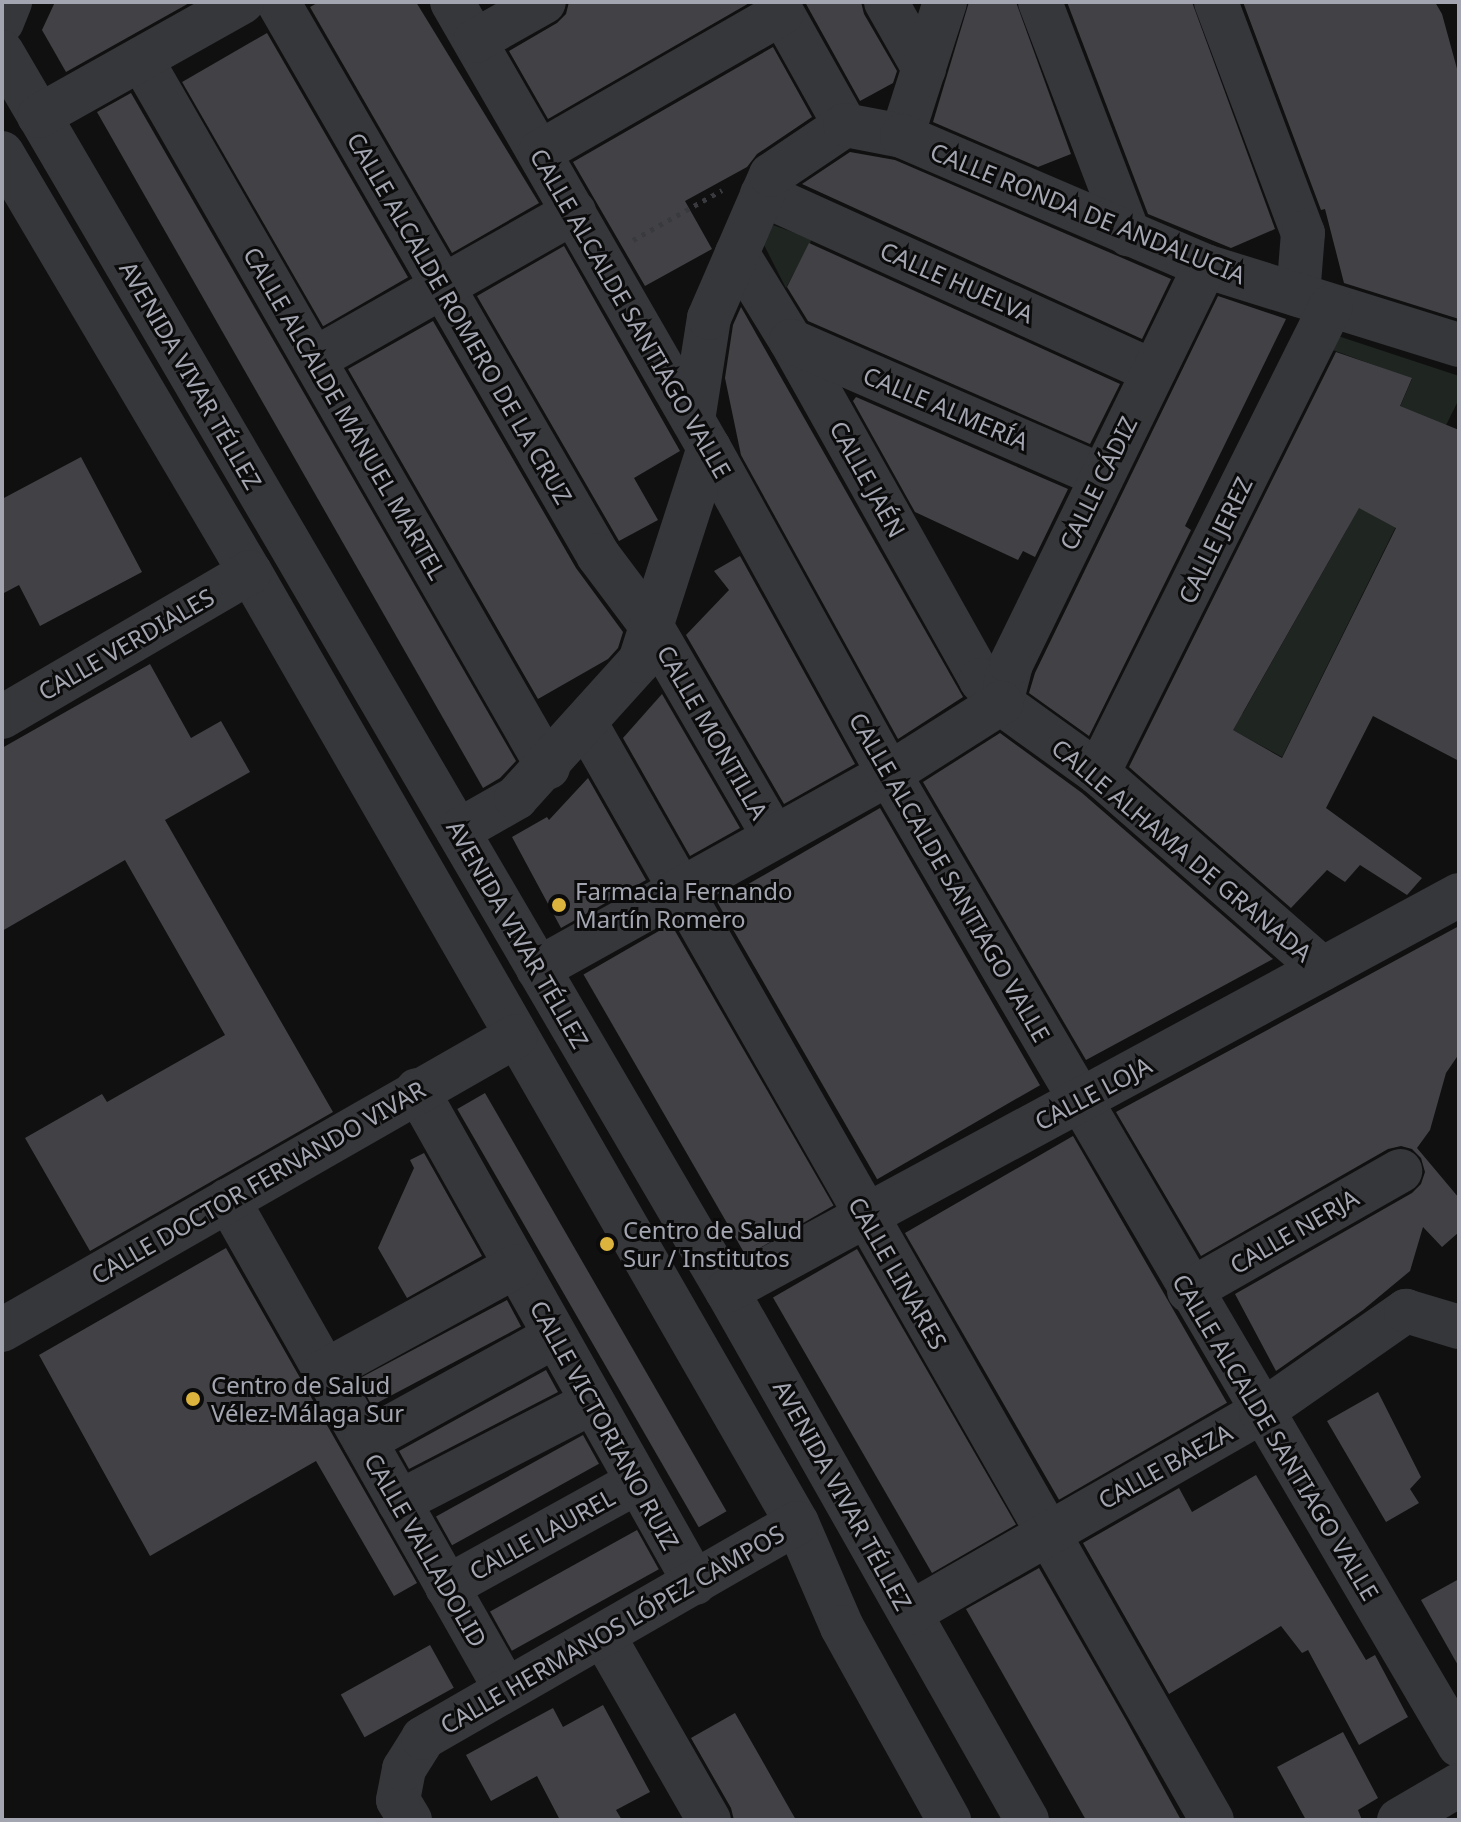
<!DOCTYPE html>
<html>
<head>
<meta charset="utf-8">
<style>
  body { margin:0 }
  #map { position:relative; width:1461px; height:1822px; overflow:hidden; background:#101011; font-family:"Noto Sans",sans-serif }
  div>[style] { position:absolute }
  .green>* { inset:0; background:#1f2520 }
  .building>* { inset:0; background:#424246; transform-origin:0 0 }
  .path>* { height:5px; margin-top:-2.5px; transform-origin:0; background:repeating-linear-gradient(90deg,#393a3e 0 4px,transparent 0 10px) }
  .minor>* { height:44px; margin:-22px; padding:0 22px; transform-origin:22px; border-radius:22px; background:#36373a }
  .dots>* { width:22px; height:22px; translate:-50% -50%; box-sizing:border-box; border:4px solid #0b0b0c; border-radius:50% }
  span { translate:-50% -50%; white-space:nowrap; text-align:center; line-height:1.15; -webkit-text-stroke:6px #0b0b0c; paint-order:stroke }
  .street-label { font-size:24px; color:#a3a6b0 }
  .poi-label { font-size:24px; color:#a3a6b0 }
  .left { translate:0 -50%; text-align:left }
  .frame { position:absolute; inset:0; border:4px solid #a3a6b0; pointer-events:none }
</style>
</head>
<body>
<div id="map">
  <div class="green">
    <div style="clip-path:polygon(773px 225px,812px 239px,786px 288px,763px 243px)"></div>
    <div style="clip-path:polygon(1335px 335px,1459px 376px,1459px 399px,1282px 757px,1227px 727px,1243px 713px,1346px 531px,1412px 379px,1330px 349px)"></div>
  </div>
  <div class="building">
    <div style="clip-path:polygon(55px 2px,191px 2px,66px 72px,42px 30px)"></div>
    <div style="clip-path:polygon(319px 2px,416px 2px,539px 203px,452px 253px,310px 7px)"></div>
    <div style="clip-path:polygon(569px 2px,751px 2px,548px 119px,509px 51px,557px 23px,566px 14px)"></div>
    <div style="clip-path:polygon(805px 2px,861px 2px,864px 14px,897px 71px,893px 83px,860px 101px)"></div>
    <div style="clip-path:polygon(969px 2px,1016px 2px,1071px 154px,1038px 167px,933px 122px)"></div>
    <div style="clip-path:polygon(1067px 2px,1192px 2px,1275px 229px,1231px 248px,1148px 214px)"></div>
    <div style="clip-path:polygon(1243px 2px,1435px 2px,1442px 14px,1459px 76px,1459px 319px,1344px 283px,1325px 209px,1321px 210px)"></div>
    <div style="left:267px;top:33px;width:282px;height:98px;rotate:60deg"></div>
    <div style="clip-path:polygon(773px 47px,812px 117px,757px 154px,747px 167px,685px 201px,712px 249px,645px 286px,573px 162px)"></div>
    <div style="clip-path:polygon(131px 93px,516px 761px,500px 778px,483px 788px,97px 112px)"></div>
    <div style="clip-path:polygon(850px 152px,895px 160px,1171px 279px,1142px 339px,802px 184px)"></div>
    <div style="clip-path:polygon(809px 243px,1120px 384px,1090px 444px,808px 321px,787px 287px)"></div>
    <div style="clip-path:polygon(564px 246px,680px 451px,634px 478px,658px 520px,619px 541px,477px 296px)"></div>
    <div style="clip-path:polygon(1218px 296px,1286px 319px,1185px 526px,1191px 530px,1089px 736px,1029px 693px,1035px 673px)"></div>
    <div style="clip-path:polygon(741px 307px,963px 697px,898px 739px,741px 455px,725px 378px,733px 325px)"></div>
    <div style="clip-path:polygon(433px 321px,576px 568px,623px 632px,618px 648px,608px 659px,538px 699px,348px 369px)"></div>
    <div style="clip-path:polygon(evenodd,1336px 352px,1412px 378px,1400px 406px,1459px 430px,1459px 761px,1373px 716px,1326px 808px,1422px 878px,1407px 895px,1360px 865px,1345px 882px,1327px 870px,1291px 908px,1129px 767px,1336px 352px,1359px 508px,1396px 528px,1282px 758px,1233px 730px,1359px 508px)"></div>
    <div style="clip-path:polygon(856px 397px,1068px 489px,1035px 557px,1023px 551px,1018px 560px,915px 512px,853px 401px)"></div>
    <div style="clip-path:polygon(81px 457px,142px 572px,40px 626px,19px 585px,2px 594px,2px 499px)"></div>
    <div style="clip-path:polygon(740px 556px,855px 764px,784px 804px,686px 635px,729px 590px,714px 571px)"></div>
    <div style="clip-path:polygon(150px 664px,191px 738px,221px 721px,250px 772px,165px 820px,333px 1112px,90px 1251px,25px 1138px,102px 1094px,107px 1102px,225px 1035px,125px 860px,2px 931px,2px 748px)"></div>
    <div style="clip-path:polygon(662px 694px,740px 828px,690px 856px,623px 738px)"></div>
    <div style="clip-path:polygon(1000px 733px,1082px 793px,1273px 959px,1086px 1060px,923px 782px)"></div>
    <div style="clip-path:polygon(588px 778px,646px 880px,561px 928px,512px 837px,547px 817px,549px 820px)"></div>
    <div style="left:880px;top:808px;width:320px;height:188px;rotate:60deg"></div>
    <div style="left:671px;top:924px;width:325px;height:101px;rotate:60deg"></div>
    <div style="clip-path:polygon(1459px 926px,1459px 1054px,1446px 1073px,1430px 1130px,1417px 1148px,1459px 1198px,1459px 1232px,1442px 1247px,1423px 1227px,1410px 1271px,1363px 1310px,1276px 1371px,1235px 1294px,1412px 1193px,1421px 1184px,1425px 1172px,1421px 1158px,1412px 1149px,1401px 1146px,1388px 1149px,1201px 1256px,1116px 1112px)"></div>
    <div style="left:485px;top:1093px;width:483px;height:32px;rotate:60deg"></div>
    <div style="left:1073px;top:1136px;width:308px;height:194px;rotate:60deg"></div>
    <div style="clip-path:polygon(424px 1153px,482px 1256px,407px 1298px,378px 1248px,414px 1168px,410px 1160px)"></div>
    <div style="clip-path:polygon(226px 1248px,417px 1583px,394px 1596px,316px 1461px,150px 1556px,39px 1355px)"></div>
    <div style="left:857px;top:1249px;width:318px;height:97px;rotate:60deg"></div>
    <div style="left:507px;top:1300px;width:30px;height:169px;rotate:62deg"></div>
    <div style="clip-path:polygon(546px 1370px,558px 1392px,409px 1469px,399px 1451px)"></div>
    <div style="clip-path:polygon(1378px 1392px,1421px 1477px,1410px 1489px,1419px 1503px,1386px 1522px,1327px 1421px)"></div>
    <div style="left:583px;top:1435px;width:33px;height:168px;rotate:61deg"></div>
    <div style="clip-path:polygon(1256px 1475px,1366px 1660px,1375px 1655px,1408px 1717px,1359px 1745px,1308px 1650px,1302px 1653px,1281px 1626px,1169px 1694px,1083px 1543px,1179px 1488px,1192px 1512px)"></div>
    <div style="left:637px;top:1530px;width:45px;height:168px;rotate:61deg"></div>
    <div style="clip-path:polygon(1039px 1568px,1126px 1720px,1181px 1820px,1086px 1820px,966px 1609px)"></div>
    <div style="clip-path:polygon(1459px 1579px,1459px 1667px,1421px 1600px)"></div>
    <div style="left:430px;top:1645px;width:49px;height:102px;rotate:61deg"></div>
    <div style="clip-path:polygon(603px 1705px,650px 1792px,616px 1810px,622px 1820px,560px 1820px,537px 1776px,491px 1801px,466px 1755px,553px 1708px,563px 1727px)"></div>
    <div style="clip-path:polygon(735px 1713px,796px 1820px,734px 1820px,731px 1808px,691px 1738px)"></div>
    <div style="clip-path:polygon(1343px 1732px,1378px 1798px,1358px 1810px,1362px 1820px,1306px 1820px,1277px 1767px)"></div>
  </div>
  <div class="path">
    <div style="left:633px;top:240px;width:102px;rotate:-29.3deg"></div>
  </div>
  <div class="minor">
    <div style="left:278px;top:2px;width:639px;rotate:59.94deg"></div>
    <div style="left:598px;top:555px;width:90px;rotate:53.1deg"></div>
    <div style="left:652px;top:627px;width:243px;rotate:59.8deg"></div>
    <div style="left:452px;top:2px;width:515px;rotate:60.05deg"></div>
    <div style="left:709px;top:448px;width:372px;rotate:61.1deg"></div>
    <div style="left:889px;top:774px;width:1126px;rotate:59.59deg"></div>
    <div style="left:776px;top:2px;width:141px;rotate:60.7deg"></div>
    <div style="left:886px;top:2px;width:77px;rotate:60.4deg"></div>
    <div style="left:1040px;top:2px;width:249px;rotate:69.1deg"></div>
    <div style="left:1216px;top:2px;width:247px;rotate:69.4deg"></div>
    <div style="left:1303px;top:233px;width:62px;rotate:94.6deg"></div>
    <div style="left:2px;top:22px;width:22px;rotate:-68deg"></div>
    <div style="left:475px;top:41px;width:79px;rotate:-29.5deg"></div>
    <div style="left:2px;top:52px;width:1436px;rotate:59.67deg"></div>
    <div style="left:727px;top:1291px;width:608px;rotate:60.44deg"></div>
    <div style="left:141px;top:59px;width:817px;rotate:60.11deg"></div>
    <div style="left:39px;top:116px;width:233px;rotate:-29.3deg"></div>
    <div style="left:902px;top:136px;width:141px;rotate:-72.2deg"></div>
    <div style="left:540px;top:152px;width:279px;rotate:-29.9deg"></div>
    <div style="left:2px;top:153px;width:487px;rotate:59.4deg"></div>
    <div style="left:250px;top:572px;width:1097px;rotate:60.09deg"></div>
    <div style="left:797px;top:1523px;width:113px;rotate:66.6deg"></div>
    <div style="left:842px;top:1627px;width:221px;rotate:61deg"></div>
    <div style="left:762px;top:194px;width:428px;rotate:24.4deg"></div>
    <div style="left:737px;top:253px;width:103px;rotate:58.5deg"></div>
    <div style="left:791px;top:341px;width:389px;rotate:60.7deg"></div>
    <div style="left:981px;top:680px;width:30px;rotate:49deg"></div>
    <div style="left:1001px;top:703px;width:120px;rotate:35.8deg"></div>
    <div style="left:1098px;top:773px;width:298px;rotate:41.1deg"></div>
    <div style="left:791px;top:341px;width:338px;rotate:23.5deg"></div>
    <div style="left:315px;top:359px;width:298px;rotate:-29.6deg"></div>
    <div style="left:693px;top:420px;width:103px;rotate:-81.1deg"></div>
    <div style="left:709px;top:318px;width:156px;rotate:-66.6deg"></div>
    <div style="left:771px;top:175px;width:89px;rotate:-34deg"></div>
    <div style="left:845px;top:125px;width:58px;rotate:10.9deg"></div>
    <div style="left:902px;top:136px;width:330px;rotate:23.2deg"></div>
    <div style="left:1205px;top:266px;width:266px;rotate:17.3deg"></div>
    <div style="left:1001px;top:703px;width:40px;rotate:-75.6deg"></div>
    <div style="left:1011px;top:664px;width:443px;rotate:-64deg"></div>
    <div style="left:2px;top:717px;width:287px;rotate:-30.3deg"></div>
    <div style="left:586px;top:724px;width:1262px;rotate:60.27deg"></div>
    <div style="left:1098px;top:773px;width:522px;rotate:-63.48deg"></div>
    <div style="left:458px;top:831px;width:67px;rotate:-29.6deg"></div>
    <div style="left:516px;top:798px;width:185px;rotate:-47.9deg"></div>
    <div style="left:640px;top:661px;width:224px;rotate:-72.1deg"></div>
    <div style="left:538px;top:969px;width:402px;rotate:-29.1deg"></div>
    <div style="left:889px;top:774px;width:133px;rotate:-32.4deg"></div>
    <div style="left:417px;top:1090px;width:566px;rotate:60.58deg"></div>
    <div style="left:228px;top:1200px;width:563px;rotate:60.43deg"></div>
    <div style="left:727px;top:1291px;width:832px;rotate:-28.41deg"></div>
    <div style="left:1189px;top:1291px;width:243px;rotate:-29.6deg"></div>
    <div style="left:2px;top:1330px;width:592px;rotate:-29.77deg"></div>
    <div style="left:325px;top:1371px;width:218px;rotate:-28.8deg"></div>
    <div style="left:365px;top:1441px;width:217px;rotate:-28.9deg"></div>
    <div style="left:399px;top:1502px;width:218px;rotate:-27.3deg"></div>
    <div style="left:447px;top:1587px;width:217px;rotate:-28.9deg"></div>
    <div style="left:910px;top:1613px;width:404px;rotate:-29.8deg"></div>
    <div style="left:1261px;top:1412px;width:177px;rotate:-34.9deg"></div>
    <div style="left:1406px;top:1311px;width:55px;rotate:16.8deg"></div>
    <div style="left:603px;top:1635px;width:213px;rotate:60.2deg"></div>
    <div style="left:410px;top:1820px;width:23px;rotate:-121deg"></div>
    <div style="left:398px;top:1800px;width:32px;rotate:-79deg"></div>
    <div style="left:404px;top:1769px;width:36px;rotate:-58deg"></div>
    <div style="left:423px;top:1738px;width:431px;rotate:-29.9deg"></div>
    <div style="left:1399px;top:1820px;width:69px;rotate:-30.3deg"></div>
  </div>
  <div class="dots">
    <div style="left:559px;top:905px;background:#dcb33d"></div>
    <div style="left:607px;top:1244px;background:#dcb33d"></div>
    <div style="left:193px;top:1399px;background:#dcb33d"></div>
  </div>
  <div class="street-label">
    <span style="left:1088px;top:213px;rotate:22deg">CALLE RONDA DE ANDALUCIA</span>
    <span style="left:957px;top:282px;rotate:24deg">CALLE HUELVA</span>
    <span style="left:631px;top:313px;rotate:60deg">CALLE ALCALDE SANTIAGO VALLE</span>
    <span style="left:460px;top:318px;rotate:60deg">CALLE ALCALDE ROMERO DE LA CRUZ</span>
    <span style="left:191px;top:375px;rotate:60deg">AVENIDA VIVAR TÉLLEZ</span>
    <span style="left:946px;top:408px;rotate:23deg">CALLE ALMERÍA</span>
    <span style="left:345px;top:413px;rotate:60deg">CALLE ALCALDE MANUEL MARTEL</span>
    <span style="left:868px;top:479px;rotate:61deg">CALLE JAÉN</span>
    <span style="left:1098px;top:483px;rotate:-64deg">CALLE CÁDIZ</span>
    <span style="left:1215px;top:540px;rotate:-64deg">CALLE JEREZ</span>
    <span style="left:126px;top:644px;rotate:-30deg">CALLE VERDIALES</span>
    <span style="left:713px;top:732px;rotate:60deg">CALLE MONTILLA</span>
    <span style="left:1182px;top:850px;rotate:40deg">CALLE ALHAMA DE GRANADA</span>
    <span style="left:950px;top:877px;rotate:60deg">CALLE ALCALDE SANTIAGO VALLE</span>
    <span style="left:518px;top:934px;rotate:60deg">AVENIDA VIVAR TÉLLEZ</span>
    <span style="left:1093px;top:1093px;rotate:-28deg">CALLE LOJA</span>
    <span style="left:258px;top:1182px;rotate:-30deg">CALLE DOCTOR FERNANDO VIVAR</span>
    <span style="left:1294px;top:1231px;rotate:-30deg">CALLE NERJA</span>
    <span style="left:898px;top:1273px;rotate:60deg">CALLE LINARES</span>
    <span style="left:605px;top:1425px;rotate:61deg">CALLE VICTORIANO RUIZ</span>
    <span style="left:1276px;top:1437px;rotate:59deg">CALLE ALCALDE SANTIAGO VALLE</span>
    <span style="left:1165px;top:1466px;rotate:-29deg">CALLE BAEZA</span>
    <span style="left:843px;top:1495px;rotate:61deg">AVENIDA VIVAR TÉLLEZ</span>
    <span style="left:542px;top:1534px;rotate:-29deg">CALLE LAUREL</span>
    <span style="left:426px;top:1550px;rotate:60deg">CALLE VALLADOLID</span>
    <span style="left:612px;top:1629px;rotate:-30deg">CALLE HERMANOS LÓPEZ CAMPOS</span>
  </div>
  <div class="poi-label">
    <span class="left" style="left:575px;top:905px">Farmacia Fernando<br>Martín Romero</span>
    <span class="left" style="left:623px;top:1244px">Centro de Salud<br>Sur / Institutos</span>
    <span class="left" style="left:211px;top:1399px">Centro de Salud<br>Vélez-Málaga Sur</span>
  </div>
  <div class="frame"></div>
</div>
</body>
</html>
